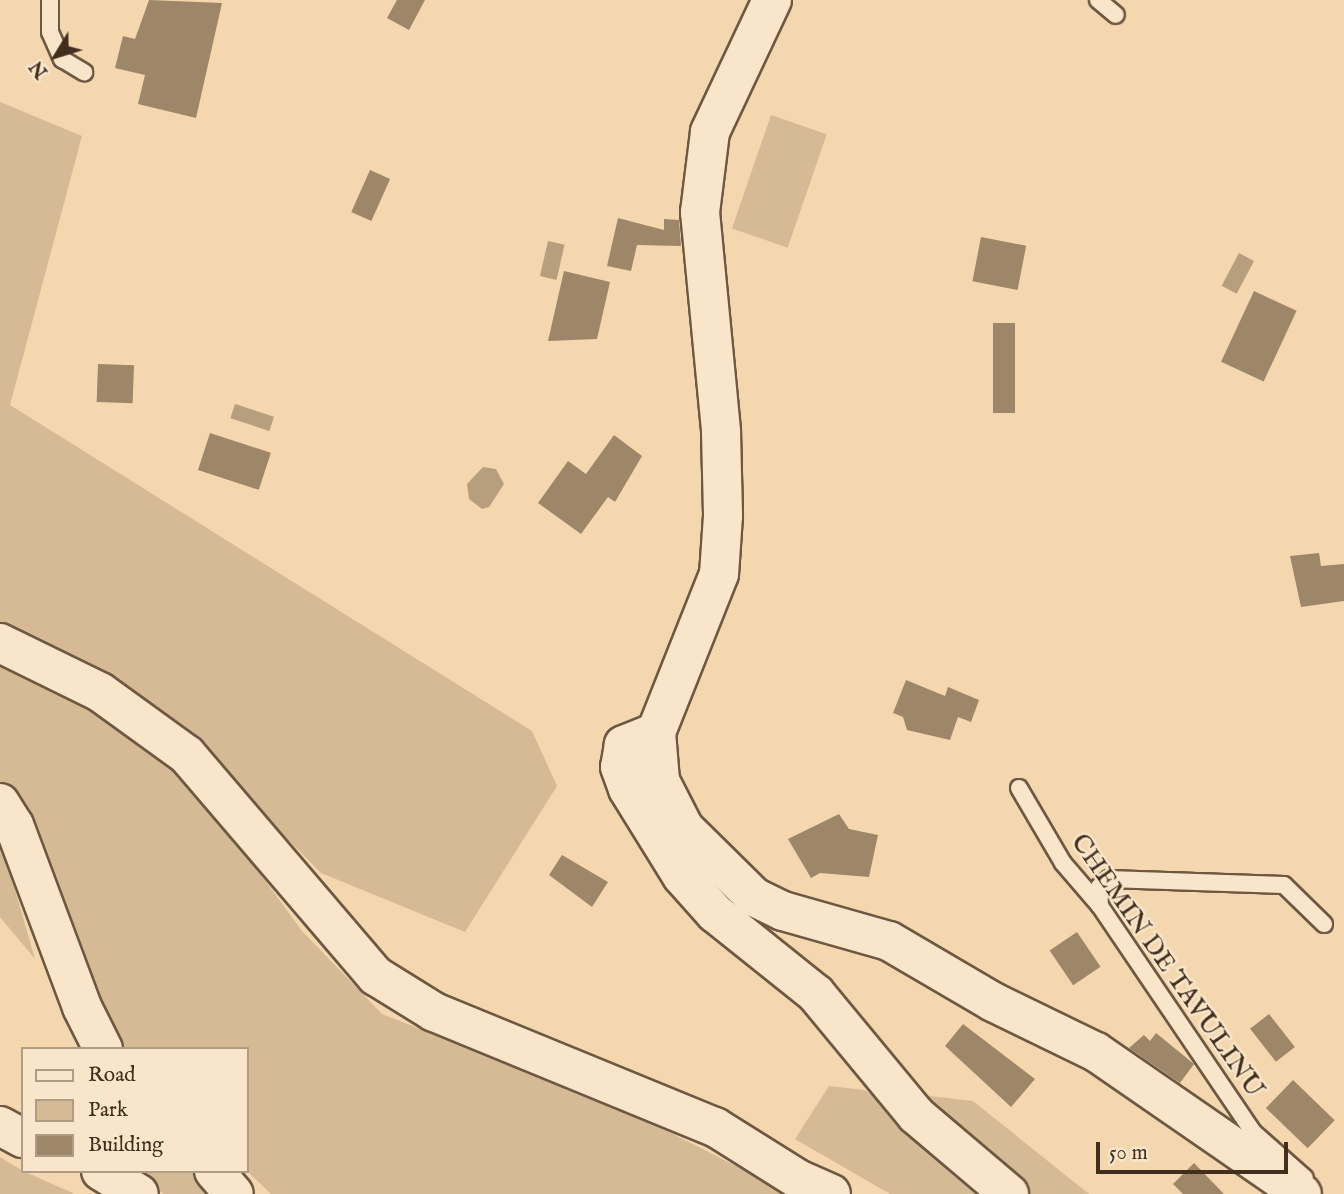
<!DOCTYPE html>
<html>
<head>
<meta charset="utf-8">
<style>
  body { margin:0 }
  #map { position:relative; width:1344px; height:1194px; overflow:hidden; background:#f4d7ae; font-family:"IM FELL English",serif }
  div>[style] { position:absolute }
  .green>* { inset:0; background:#d6ba95; transform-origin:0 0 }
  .water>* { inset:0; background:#b79e7d; transform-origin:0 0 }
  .building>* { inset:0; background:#9e8668; transform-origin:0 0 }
  .roads { filter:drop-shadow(2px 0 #6e5841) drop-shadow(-2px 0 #6e5841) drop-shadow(0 2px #6e5841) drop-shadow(0 -2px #6e5841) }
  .service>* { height:16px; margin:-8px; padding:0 8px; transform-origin:8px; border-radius:8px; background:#f8e5ca }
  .tertiary>* { height:38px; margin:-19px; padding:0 19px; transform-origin:19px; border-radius:19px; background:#f8e5ca }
  .secondary>* { height:38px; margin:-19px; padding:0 19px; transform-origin:19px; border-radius:19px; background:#f8e5ca }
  span { translate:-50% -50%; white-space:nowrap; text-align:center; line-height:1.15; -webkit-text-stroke:5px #f8e5ca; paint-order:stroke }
  .street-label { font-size:26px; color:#412e1d }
  .legend { position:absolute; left:21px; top:1047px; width:228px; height:126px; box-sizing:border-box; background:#f8e5ca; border:2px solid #af9c85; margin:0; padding:9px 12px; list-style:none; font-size:21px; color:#412e1d }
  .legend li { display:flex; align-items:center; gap:14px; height:35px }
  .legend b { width:35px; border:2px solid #af9c85 }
  .north { position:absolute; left:21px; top:21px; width:70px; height:70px; -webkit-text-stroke:5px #f8e5ca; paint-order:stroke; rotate:232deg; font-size:19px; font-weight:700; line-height:28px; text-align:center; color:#412e1d }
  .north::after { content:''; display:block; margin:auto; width:24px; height:32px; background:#412e1d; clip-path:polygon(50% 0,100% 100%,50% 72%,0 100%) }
  .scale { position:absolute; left:1096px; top:1142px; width:192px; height:32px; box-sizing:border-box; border:4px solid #412e1d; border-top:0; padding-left:9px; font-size:21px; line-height:24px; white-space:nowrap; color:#412e1d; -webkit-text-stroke:5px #f8e5ca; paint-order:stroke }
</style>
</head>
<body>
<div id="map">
  <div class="green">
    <div style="clip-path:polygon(0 102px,82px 136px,10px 405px,532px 731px,557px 786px,465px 932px,321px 873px,187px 738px,0 633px)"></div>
    <div style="left:771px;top:115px;width:59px;height:120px;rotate:19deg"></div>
    <div style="clip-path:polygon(0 658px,160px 750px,208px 802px,302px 931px,382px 1014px,616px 1105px,791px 1194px,271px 1194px,247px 1171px,247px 1049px,123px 1049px,109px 1033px,37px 845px,0 783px)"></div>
    <div style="clip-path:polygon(0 841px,2px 844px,35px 959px,0 917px)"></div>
    <div style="clip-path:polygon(829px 1086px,865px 1090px,992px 1194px,890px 1194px,795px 1139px)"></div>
    <div style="clip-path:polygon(921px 1095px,973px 1101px,1089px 1194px,1031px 1194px)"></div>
    <div style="clip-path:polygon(0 1157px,23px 1171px,75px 1194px,0 1194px)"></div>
    <div style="clip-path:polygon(128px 1171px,197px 1171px,214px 1194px,164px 1194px)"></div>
  </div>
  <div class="water">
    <div style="left:548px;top:241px;width:17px;height:36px;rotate:13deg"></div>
    <div style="left:1239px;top:253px;width:17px;height:37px;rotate:28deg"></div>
    <div style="left:235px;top:404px;width:41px;height:15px;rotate:18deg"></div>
    <div style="clip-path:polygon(483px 467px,496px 469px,504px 484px,489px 507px,482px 509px,469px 499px,467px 484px)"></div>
  </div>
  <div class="building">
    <div style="clip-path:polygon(149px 0,222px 3px,196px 118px,138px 104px,145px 75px,115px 68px,123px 36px,135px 39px)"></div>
    <div style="clip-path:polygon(397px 0,425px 0,409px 30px,387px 18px)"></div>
    <div style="left:370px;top:170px;width:22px;height:46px;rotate:24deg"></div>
    <div style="clip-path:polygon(618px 218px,664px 230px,664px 219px,679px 220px,681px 246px,637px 245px,631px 271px,607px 266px)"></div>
    <div style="left:981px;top:237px;width:46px;height:45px;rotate:11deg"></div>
    <div style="clip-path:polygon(564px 271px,610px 282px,597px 339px,548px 341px)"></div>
    <div style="left:1254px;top:291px;width:47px;height:78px;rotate:25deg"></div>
    <div style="left:993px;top:323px;width:22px;height:90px"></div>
    <div style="left:98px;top:364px;width:36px;height:38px;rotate:2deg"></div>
    <div style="left:210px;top:433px;width:64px;height:39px;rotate:18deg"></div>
    <div style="clip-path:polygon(614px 435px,642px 456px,615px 502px,608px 497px,581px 534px,538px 503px,568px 461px,586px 474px)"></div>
    <div style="clip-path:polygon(1319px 553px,1321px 566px,1344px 564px,1344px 601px,1301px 607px,1290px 556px)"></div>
    <div style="clip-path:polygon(906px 680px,945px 696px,948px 687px,979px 700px,971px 722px,958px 717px,950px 740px,907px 730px,903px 717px,893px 713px)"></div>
    <div style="clip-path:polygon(839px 814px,849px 829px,878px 835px,869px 877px,820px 873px,811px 878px,788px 839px)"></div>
    <div style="clip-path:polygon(562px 855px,608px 882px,592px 907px,549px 875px)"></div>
    <div style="left:1077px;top:932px;width:42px;height:33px;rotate:56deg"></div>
    <div style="left:1269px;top:1014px;width:42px;height:24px;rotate:52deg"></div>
    <div style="clip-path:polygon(963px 1024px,1035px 1079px,1011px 1107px,945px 1046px)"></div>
    <div style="clip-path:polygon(1156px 1033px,1194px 1064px,1180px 1083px,1129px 1048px,1144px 1035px,1150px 1041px)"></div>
    <div style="left:1293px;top:1080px;width:58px;height:39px;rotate:44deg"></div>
    <div style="clip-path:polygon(1194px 1163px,1224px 1194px,1183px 1194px,1173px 1184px)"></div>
  </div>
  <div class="roads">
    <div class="service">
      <div style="left:50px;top:0;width:32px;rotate:90deg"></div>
      <div style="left:50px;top:32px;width:30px;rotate:66deg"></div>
      <div style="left:62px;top:59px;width:26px;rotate:31deg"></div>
      <div style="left:1098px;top:0;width:23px;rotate:40deg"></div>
      <div style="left:1019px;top:788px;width:87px;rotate:59.6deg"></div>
      <div style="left:1063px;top:863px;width:57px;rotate:49.3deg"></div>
      <div style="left:1100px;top:906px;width:273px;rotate:55.9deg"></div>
      <div style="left:1253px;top:1132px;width:69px;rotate:41.5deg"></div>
      <div style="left:1100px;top:906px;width:19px;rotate:-93deg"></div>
      <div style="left:1099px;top:887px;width:13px;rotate:-39deg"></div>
      <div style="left:1109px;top:879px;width:175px;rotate:2deg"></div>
      <div style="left:1284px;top:885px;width:56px;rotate:44.3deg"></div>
    </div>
    <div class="tertiary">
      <div style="left:772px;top:0;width:146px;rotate:115.2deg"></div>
      <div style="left:710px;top:132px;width:81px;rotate:97.1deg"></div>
      <div style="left:700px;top:212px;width:221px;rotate:84.5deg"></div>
      <div style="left:721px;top:432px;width:84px;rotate:88.6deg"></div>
      <div style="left:723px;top:516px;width:58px;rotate:93.9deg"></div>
      <div style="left:719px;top:574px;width:170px;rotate:111.7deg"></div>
      <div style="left:656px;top:732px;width:49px;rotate:85.3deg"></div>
      <div style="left:660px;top:781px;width:53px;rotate:62.9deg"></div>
      <div style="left:684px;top:828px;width:98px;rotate:44.6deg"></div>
      <div style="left:754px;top:897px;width:32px;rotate:26deg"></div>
      <div style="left:783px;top:911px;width:110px;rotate:15.8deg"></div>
      <div style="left:889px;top:941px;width:121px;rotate:30.4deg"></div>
      <div style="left:993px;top:1002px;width:114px;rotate:25.9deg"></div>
      <div style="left:1096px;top:1052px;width:250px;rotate:34.6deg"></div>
      <div style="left:0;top:643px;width:111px;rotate:26.1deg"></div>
      <div style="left:100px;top:692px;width:107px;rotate:35.9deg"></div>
      <div style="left:187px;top:755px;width:291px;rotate:49.5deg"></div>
      <div style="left:376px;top:976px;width:68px;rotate:31.8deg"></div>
      <div style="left:434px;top:1012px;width:304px;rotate:22.3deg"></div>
      <div style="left:715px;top:1127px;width:98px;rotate:32.1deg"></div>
      <div style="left:798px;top:1179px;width:36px;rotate:24deg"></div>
      <div style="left:656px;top:732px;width:35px;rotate:158deg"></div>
      <div style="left:624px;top:745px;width:22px;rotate:100deg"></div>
      <div style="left:620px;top:767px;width:23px;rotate:70deg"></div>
      <div style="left:628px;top:789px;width:102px;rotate:58.2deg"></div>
      <div style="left:682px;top:876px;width:50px;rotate:48.3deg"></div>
      <div style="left:715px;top:913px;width:129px;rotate:38.7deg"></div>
      <div style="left:816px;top:994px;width:157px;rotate:50.4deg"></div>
      <div style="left:916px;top:1115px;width:122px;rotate:40.3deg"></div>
      <div style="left:0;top:803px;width:26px;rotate:58deg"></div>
      <div style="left:14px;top:825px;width:194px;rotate:69.5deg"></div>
      <div style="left:82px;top:1007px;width:47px;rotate:63.4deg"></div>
      <div style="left:214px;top:1171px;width:30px;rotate:49deg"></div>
    </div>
    <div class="secondary">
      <div style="left:0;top:1126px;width:26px;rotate:28deg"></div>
      <div style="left:101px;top:1171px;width:44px;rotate:31.2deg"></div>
    </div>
  </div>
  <div class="street-label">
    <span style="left:1167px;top:966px;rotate:55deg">CHEMIN DE TAVULINU</span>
  </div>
  <ul class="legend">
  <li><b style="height:9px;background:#f8e5ca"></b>Road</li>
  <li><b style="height:19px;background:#d6ba95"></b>Park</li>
  <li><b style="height:19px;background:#9e8668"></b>Building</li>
  </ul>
  <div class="north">N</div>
  <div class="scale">50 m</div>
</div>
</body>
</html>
